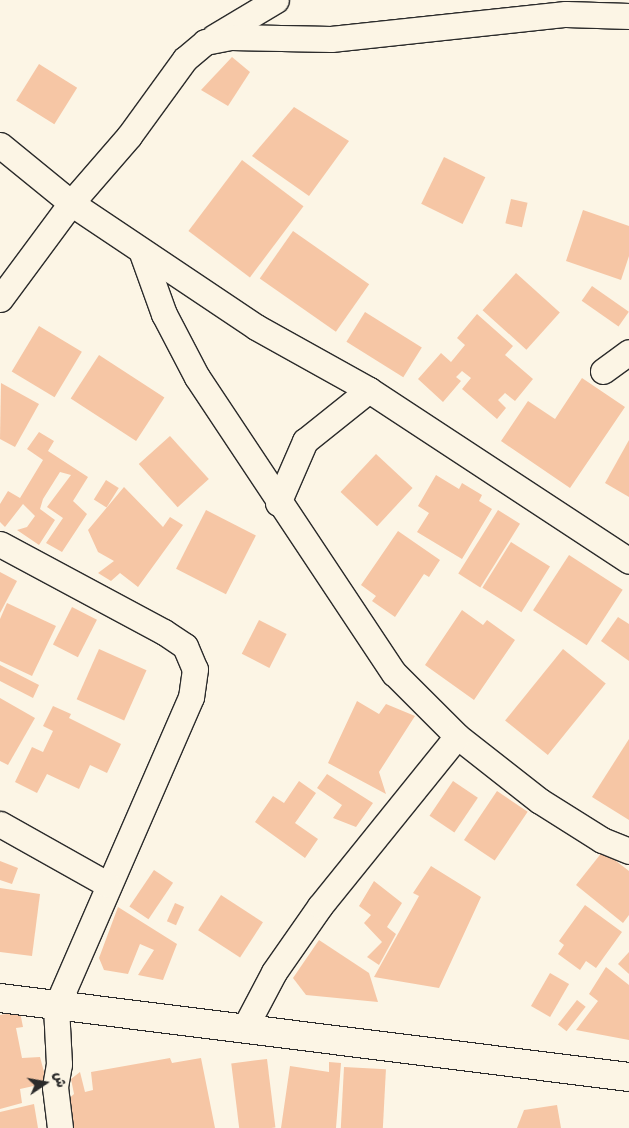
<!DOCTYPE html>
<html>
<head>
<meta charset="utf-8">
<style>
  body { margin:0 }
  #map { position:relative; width:629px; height:1128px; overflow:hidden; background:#fcf5e5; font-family:Kalam,"Playpen Sans Arabic",sans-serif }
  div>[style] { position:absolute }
  .building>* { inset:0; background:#f6c6a5; transform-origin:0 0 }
  .roads { filter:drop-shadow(1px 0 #2b2b2b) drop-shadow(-1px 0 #2b2b2b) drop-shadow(0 1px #2b2b2b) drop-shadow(0 -1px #2b2b2b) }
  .street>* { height:25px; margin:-12.5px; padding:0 12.5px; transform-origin:12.5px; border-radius:12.5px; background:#fcf5e5 }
  .secondary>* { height:28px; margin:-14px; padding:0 14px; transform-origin:14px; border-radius:14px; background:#fcf5e5 }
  span { translate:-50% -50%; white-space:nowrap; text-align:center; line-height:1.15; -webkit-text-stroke:4px #fcf5e5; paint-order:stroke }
  .north { position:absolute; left:20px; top:1058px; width:50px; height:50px; -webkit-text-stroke:4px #fcf5e5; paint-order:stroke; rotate:78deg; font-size:14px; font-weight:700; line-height:20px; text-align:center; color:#2b2b2b }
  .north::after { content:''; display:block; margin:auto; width:18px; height:22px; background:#2b2b2b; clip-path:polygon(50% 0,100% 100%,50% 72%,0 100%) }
</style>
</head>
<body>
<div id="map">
  <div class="building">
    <div style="clip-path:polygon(232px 57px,250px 72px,228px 106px,201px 90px)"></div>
    <div style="left:39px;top:64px;width:45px;height:43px;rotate:32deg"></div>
    <div style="clip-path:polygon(294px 107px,349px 141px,309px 196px,252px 156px)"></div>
    <div style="left:444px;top:157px;width:46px;height:52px;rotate:26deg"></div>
    <div style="left:242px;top:160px;width:77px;height:89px;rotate:37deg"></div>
    <div style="left:511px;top:199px;width:17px;height:25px;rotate:13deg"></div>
    <div style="clip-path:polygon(583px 210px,629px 226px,629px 256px,621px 280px,566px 261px)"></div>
    <div style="left:293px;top:231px;width:93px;height:58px;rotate:35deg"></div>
    <div style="left:516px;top:273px;width:59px;height:50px;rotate:42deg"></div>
    <div style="left:592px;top:286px;width:45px;height:18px;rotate:35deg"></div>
    <div style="left:365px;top:312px;width:67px;height:35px;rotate:32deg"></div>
    <div style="clip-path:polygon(477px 314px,513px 346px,505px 355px,533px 379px,515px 401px,505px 393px,498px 400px,506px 408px,497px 419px,462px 389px,471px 378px,462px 371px,456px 377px,461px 381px,443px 402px,418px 379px,441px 353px,451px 362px,465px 345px,457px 338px)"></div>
    <div style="left:39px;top:326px;width:50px;height:53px;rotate:31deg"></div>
    <div style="left:99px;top:355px;width:78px;height:52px;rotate:33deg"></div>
    <div style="clip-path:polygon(582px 378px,625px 407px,570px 488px,501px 441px,528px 401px,555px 419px)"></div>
    <div style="clip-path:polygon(1px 383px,39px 404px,15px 447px,0 439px)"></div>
    <div style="clip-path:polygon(39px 432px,54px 441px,48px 451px,88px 477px,73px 501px,87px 514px,62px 552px,46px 543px,63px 518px,47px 507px,71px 475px,60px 472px,43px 499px,40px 509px,55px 520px,39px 545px,17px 530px,27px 527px,35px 516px,23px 504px,5px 527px,0 522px,0 504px,8px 491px,20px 498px,43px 460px,27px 449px)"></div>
    <div style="left:170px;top:436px;width:58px;height:42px;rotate:48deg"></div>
    <div style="clip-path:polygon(629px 440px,629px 497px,605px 483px)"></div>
    <div style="left:376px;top:454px;width:50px;height:52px;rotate:43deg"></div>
    <div style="clip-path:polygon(436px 475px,459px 489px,462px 483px,482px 495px,479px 501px,492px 509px,462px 559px,417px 532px,429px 513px,418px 506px)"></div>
    <div style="left:106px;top:480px;width:15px;height:23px;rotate:32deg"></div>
    <div style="clip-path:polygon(124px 487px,163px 527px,170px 517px,183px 525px,138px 587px,120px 573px,111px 581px,98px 573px,114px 561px,98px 552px,88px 530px)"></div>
    <div style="left:206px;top:510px;width:56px;height:66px;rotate:27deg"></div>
    <div style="left:498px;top:510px;width:26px;height:75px;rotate:32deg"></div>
    <div style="clip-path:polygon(398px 531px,440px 560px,429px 577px,424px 574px,395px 617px,372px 601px,376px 596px,361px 585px)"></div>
    <div style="left:511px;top:542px;width:46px;height:54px;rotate:32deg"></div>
    <div style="left:569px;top:555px;width:64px;height:66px;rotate:33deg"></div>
    <div style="clip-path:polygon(0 572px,17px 581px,0 613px)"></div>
    <div style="clip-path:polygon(7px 603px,56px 626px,32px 676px,0 661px,0 619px)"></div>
    <div style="left:72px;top:607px;width:28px;height:42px;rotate:27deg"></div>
    <div style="clip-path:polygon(462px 610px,483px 625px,487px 620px,515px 640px,474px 700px,425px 665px)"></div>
    <div style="clip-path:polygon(618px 617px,629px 624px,629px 661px,601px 641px)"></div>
    <div style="left:259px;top:620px;width:31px;height:38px;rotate:27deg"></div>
    <div style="left:99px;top:649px;width:52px;height:55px;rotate:24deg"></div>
    <div style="left:563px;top:649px;width:55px;height:92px;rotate:39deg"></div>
    <div style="clip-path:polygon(0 665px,39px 685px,33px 698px,0 681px)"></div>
    <div style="clip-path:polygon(0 698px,35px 718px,8px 765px,0 761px)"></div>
    <div style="clip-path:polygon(357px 701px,379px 714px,386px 704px,415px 716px,379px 772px,386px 794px,328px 763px)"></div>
    <div style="clip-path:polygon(53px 706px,71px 714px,69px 718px,121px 744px,107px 773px,90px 765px,79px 789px,47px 774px,37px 793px,15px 782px,32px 747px,43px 752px,53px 731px,43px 726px)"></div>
    <div style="clip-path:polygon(629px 739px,629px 820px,592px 797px)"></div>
    <div style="clip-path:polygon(327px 774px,373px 803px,356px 827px,333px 818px,342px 805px,317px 788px)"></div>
    <div style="clip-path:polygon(299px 781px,316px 793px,295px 823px,318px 839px,305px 858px,255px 822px,273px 796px,284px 803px)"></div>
    <div style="left:453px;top:781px;width:30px;height:42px;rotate:34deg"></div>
    <div style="left:497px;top:791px;width:37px;height:59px;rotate:34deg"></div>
    <div style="clip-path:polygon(603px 851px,629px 871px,629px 915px,623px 923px,576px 885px)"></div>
    <div style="clip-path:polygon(0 861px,18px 868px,12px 884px,0 880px)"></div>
    <div style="clip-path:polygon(431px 866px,481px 897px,439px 988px,374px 977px,419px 896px,413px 893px)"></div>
    <div style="left:154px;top:870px;width:23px;height:44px;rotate:34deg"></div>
    <div style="clip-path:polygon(374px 881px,402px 903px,387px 927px,396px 934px,379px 965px,367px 957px,382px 942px,364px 923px,371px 915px,359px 906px)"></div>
    <div style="clip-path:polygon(0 888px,40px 894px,32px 956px,0 952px)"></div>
    <div style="left:221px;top:895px;width:50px;height:42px;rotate:33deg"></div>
    <div style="left:175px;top:903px;width:10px;height:20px;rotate:24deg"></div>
    <div style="clip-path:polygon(585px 905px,622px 932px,596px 968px,586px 961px,580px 970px,558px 954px,564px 945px,559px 941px)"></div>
    <div style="clip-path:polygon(118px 907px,177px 944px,163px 980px,138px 975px,154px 950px,140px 944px,128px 974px,104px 970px,99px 958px)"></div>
    <div style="clip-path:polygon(319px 940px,369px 973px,378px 1002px,306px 995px,293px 978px)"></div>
    <div style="clip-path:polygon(629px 952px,629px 974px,618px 964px)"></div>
    <div style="clip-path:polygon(606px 967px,629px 985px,629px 1040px,576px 1030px,598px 1001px,589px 994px)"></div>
    <div style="left:550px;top:973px;width:22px;height:38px;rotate:30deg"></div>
    <div style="left:577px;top:1000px;width:11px;height:31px;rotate:38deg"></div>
    <div style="clip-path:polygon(20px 1012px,23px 1027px,16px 1028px,22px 1058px,40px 1057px,47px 1083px,20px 1089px,22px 1103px,0 1109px,0 1015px)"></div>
    <div style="clip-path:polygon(170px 1058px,172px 1063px,201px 1058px,215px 1128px,70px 1128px,65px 1102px,74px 1094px,71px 1079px,80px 1072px,85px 1092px,93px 1090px,91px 1072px)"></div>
    <div style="left:267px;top:1059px;width:69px;height:36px;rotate:83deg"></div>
    <div style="clip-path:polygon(329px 1062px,341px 1063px,336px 1128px,281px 1128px,290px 1066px,329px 1072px)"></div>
    <div style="left:344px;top:1067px;width:42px;height:61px;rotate:3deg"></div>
    <div style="clip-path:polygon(34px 1104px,38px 1128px,0 1128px,0 1112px)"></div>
    <div style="clip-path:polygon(557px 1105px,561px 1128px,517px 1128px,524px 1110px)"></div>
  </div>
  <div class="roads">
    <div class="street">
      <div style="left:214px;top:37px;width:72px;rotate:-30.8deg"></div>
      <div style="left:0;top:145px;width:92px;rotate:39.2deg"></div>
      <div style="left:71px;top:203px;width:89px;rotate:-49.1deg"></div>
      <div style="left:129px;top:136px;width:95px;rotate:-54deg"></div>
      <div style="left:185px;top:59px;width:26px;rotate:-40deg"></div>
      <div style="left:205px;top:42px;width:26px;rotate:-11deg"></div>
      <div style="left:231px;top:37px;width:100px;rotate:1.1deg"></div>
      <div style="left:331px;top:39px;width:236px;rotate:-6.1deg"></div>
      <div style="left:566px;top:14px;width:63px;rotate:1.8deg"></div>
      <div style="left:142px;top:253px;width:65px;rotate:70.2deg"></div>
      <div style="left:164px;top:314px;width:71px;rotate:62.4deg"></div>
      <div style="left:197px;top:377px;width:356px;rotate:56.4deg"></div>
      <div style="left:394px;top:673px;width:89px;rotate:45deg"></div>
      <div style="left:457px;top:736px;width:105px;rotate:38.1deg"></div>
      <div style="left:540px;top:801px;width:73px;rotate:32.2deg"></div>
      <div style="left:602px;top:840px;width:29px;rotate:22deg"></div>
      <div style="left:0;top:299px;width:119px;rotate:-53.5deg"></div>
      <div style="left:71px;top:203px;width:223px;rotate:33.8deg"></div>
      <div style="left:256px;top:327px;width:129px;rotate:29.1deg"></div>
      <div style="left:369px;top:390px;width:311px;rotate:33.3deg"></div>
      <div style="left:603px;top:371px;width:32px;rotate:-36deg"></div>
      <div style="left:278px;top:503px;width:68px;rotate:-66.5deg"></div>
      <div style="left:305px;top:441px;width:82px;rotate:-38.6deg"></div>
      <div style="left:0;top:544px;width:186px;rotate:28.2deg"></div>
      <div style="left:164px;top:632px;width:25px;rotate:34deg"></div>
      <div style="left:185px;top:646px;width:25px;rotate:67deg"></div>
      <div style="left:195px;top:669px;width:28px;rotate:98deg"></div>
      <div style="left:191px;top:697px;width:338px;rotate:113.5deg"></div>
      <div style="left:56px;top:1007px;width:57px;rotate:87deg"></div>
      <div style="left:59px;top:1064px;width:23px;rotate:100deg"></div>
      <div style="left:55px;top:1087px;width:41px;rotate:83deg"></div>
      <div style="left:0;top:824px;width:123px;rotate:29.3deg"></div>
      <div style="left:244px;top:1029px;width:64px;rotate:-62.2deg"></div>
      <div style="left:274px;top:972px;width:80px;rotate:-55.1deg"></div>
      <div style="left:320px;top:906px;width:218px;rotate:-51.1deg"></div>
    </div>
    <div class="secondary">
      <div style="left:0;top:998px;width:634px;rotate:7.16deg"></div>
    </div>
  </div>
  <div class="north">ش</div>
</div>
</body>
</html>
